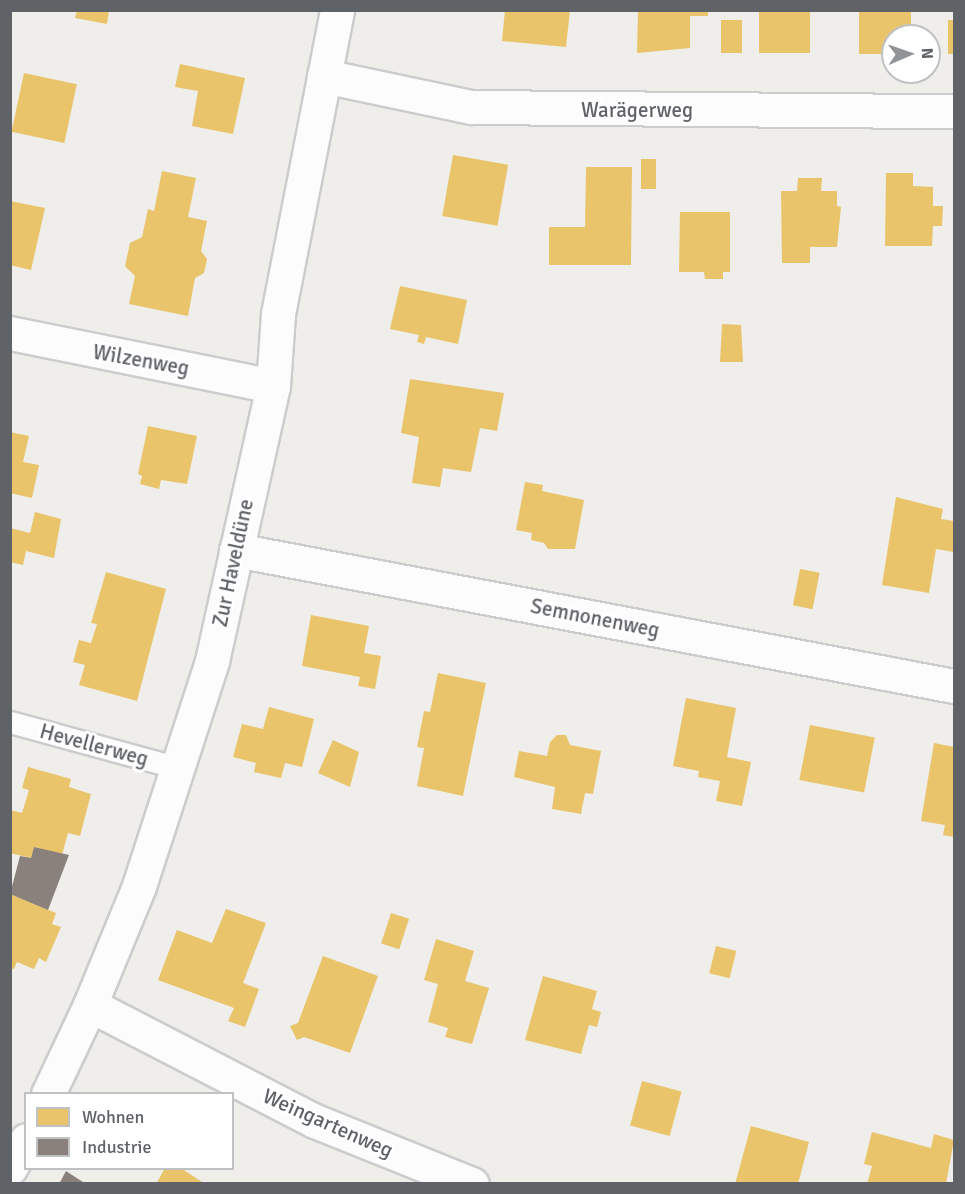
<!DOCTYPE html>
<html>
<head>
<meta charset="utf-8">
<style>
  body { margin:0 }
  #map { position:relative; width:965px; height:1194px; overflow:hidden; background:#efeeea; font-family:Signika,sans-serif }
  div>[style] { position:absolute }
  .homes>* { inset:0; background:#e9c46a; transform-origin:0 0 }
  .industry>* { inset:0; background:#8a817c }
  .roads { filter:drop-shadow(2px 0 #cbcccc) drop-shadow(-2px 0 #cbcccc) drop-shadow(0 2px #cbcccc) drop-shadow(0 -2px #cbcccc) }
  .lane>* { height:21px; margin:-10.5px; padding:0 10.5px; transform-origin:10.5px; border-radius:10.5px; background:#fdfcfc }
  .street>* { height:33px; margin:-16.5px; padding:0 16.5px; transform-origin:16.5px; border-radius:16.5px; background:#fdfcfc }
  span { translate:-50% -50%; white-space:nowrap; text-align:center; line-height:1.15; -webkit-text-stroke:6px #fff; paint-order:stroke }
  .street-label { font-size:21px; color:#5f6368 }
  .frame { position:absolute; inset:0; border:12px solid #5f6368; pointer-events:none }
  .legend { position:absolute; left:24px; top:1092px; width:210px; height:78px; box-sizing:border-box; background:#fff; border:2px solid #bfc1c3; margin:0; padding:8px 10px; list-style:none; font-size:18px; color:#5f6368 }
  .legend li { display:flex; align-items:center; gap:12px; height:30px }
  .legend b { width:30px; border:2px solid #bfc1c3 }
  .north { position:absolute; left:881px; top:24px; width:60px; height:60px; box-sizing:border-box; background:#fff; border:2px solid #bfc1c3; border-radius:50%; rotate:88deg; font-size:16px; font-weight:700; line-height:24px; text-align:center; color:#5f6368 }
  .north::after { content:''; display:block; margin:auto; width:21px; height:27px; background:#919496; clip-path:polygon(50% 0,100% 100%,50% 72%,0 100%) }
</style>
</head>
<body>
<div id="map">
  <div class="homes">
    <div style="clip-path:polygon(77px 10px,109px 10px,107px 24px,75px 18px)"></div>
    <div style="clip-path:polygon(505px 10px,570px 10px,566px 47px,502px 41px)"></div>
    <div style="clip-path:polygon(638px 10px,708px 10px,708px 16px,690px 16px,690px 48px,637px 53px)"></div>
    <div style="left:759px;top:10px;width:51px;height:43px"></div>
    <div style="clip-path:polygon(859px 10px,911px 10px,911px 36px,893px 36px,893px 50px,889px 54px,859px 54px)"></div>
    <div style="left:721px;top:20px;width:21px;height:33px"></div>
    <div style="left:948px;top:20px;width:6px;height:34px"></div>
    <div style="clip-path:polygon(180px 64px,245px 78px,233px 134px,192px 126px,198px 91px,175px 87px)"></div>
    <div style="left:24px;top:73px;width:54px;height:60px;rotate:12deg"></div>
    <div style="left:453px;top:155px;width:56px;height:62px;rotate:10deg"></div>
    <div style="left:641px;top:159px;width:15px;height:30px"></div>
    <div style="clip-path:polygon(586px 167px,632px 167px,631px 265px,549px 265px,549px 227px,585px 227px)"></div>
    <div style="clip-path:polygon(162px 171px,196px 178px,188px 217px,207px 221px,201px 251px,207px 259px,204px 273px,195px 278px,188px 316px,129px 304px,135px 276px,125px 266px,130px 243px,142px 237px,148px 209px,154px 211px)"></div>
    <div style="clip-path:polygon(886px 173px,913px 173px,913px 186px,933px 187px,933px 206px,943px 206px,942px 226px,933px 226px,932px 246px,885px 246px)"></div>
    <div style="clip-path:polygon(798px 178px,822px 178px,821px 191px,837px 191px,837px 206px,841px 207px,837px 247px,810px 247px,810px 263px,782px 263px,781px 191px,797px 191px)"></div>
    <div style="clip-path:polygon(10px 201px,45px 208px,31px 270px,10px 265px)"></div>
    <div style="clip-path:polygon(680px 212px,730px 212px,730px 272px,723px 272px,723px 279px,705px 279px,704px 272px,679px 272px)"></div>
    <div style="clip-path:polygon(400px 286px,467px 300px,458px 344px,426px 337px,424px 344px,417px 342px,419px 335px,390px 329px)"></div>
    <div style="clip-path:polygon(722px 324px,741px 325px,743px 362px,720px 362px)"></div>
    <div style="clip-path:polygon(410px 379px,504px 393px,497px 431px,480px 428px,471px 472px,443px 468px,440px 487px,412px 483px,419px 437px,401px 433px)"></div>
    <div style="clip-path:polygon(148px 426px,197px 436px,187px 484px,161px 480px,159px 489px,140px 484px,142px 476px,138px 474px)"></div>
    <div style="clip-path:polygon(10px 432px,29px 436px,23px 462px,39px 465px,32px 498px,10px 493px)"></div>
    <div style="clip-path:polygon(525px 482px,543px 485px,542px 491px,584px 500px,575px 549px,548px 549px,544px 543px,531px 540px,532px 533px,516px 530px)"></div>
    <div style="clip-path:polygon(896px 497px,943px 509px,941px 519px,954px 521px,954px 552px,936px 549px,929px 593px,882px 585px)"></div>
    <div style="clip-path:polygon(35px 512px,61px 519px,54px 558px,26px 551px,23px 565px,10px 562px,10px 528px,30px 533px)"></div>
    <div style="left:800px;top:569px;width:20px;height:37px;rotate:11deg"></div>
    <div style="clip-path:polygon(106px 572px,166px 589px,137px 701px,79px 685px,85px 665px,73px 662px,79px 640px,91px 643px,97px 624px,91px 623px)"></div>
    <div style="clip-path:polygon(311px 615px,369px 626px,364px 653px,381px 656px,375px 689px,358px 686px,360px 677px,302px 666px)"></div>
    <div style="clip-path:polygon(438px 673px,486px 683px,463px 796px,417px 786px,424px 748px,417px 747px,424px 711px,430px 712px)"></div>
    <div style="clip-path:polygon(686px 698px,736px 708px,727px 757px,751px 762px,742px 806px,716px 801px,720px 781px,698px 777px,699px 771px,673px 766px)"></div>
    <div style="clip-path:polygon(269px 707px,314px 719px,302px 767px,285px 763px,281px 778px,254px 772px,256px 763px,233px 757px,242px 724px,263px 729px)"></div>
    <div style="left:810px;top:725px;width:66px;height:56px;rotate:11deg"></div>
    <div style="clip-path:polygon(557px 735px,566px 735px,570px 745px,601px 751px,593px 794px,585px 793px,581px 814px,552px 809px,555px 787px,514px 777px,519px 751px,547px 756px,550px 742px)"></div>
    <div style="clip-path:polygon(333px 740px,359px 752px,350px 787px,318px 773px)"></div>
    <div style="clip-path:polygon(934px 743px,954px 747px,954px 837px,943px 835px,945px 825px,921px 821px)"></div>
    <div style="clip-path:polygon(28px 767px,71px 779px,69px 787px,91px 794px,80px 836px,68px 833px,62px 855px,34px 847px,31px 858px,10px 853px,10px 810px,22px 813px,29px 790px,22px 788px)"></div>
    <div style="clip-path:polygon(10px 894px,56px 913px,52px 924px,61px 927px,46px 962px,39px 958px,34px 969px,17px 962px,14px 969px,10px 968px)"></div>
    <div style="clip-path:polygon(226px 909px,266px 923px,243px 983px,259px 989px,245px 1027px,228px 1021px,234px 1008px,158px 980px,177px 930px,212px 943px)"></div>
    <div style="left:391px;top:913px;width:19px;height:32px;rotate:18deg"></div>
    <div style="clip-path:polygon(436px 939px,474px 951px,465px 981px,489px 988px,472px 1044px,445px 1037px,448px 1028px,428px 1022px,438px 984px,424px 980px)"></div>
    <div style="left:716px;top:946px;width:21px;height:28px;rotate:14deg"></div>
    <div style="clip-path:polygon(323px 956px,378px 976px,350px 1053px,304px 1037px,297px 1040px,290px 1026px,298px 1023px)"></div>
    <div style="clip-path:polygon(543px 976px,597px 991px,592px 1009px,601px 1012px,597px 1027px,589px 1025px,581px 1054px,525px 1040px)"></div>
    <div style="left:642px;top:1081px;width:41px;height:46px;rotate:15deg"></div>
    <div style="clip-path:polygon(751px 1126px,809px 1142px,798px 1184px,735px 1184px)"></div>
    <div style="clip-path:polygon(872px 1132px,931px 1148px,934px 1134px,954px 1140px,946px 1184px,867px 1184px,872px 1166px,864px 1164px)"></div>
    <div style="clip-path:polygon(165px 1168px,181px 1168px,205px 1184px,156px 1184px)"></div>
  </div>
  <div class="industry">
    <div style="clip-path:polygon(34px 847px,69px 855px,48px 910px,10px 894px,20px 856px,31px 858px)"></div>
    <div style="clip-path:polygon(66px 1171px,86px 1184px,59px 1184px)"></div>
  </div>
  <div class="roads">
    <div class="lane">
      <div style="left:10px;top:722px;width:174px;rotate:15.3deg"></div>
    </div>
    <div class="street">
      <div style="left:324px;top:76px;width:150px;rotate:11.9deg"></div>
      <div style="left:471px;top:107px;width:483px;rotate:0.5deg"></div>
      <div style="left:10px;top:333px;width:268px;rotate:11.4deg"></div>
      <div style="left:236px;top:550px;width:731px;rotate:10.73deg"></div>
      <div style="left:90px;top:1005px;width:253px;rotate:27.3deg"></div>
      <div style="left:315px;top:1121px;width:169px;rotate:21.9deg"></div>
      <div style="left:48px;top:1094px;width:98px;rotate:-64.7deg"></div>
      <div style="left:90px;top:1005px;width:129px;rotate:-67.6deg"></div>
      <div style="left:139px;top:886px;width:237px;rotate:-72deg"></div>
      <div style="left:212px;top:661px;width:282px;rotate:-77.5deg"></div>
      <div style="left:273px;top:386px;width:72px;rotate:-86deg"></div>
      <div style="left:278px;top:314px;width:310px;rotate:-79deg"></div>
      <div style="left:10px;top:1168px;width:32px;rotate:-60deg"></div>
    </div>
  </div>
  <div class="street-label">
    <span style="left:637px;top:110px">Warägerweg</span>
    <span style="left:141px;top:360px;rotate:10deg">Wilzenweg</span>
    <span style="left:233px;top:563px;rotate:-78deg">Zur Haveldüne</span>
    <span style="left:595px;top:618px;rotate:11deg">Semnonenweg</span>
    <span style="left:94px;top:745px;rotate:15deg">Hevellerweg</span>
    <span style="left:328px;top:1123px;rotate:24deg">Weingartenweg</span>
  </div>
  <div class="frame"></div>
  <ul class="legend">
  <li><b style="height:16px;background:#e9c46a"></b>Wohnen</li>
  <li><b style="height:16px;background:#8a817c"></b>Industrie</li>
  </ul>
  <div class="north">N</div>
</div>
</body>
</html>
